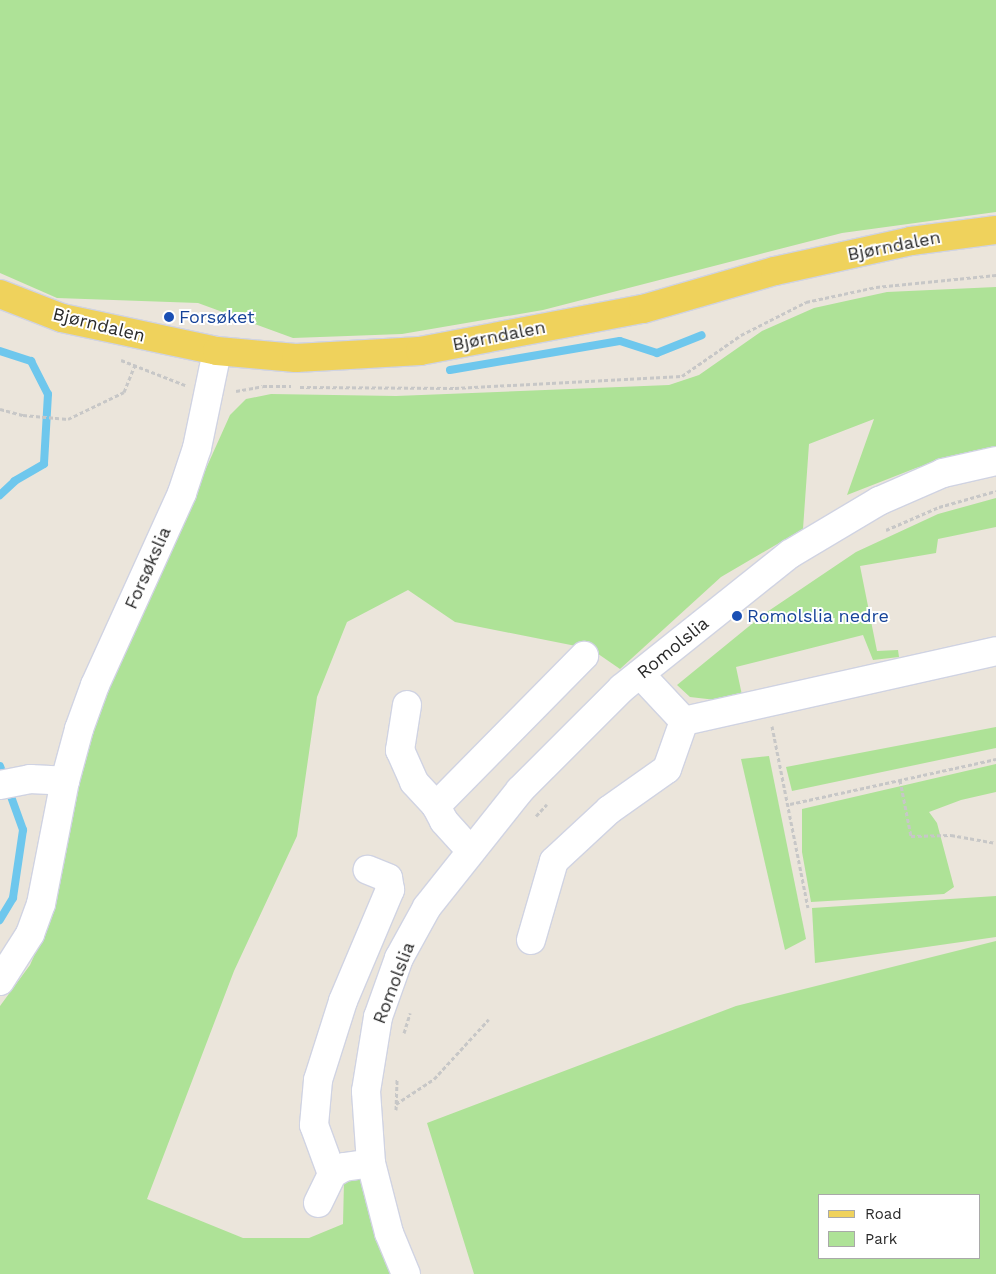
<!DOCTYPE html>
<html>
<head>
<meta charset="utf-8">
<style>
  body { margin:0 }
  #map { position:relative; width:996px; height:1274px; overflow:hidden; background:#ebe5db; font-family:"Work Sans",sans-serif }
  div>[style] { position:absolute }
  .green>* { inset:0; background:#aee297 }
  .stream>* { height:8px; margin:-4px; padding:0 4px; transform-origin:4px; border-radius:4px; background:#6ec7ed }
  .path>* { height:3px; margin-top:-1.5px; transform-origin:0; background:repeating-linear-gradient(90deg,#c7c7c7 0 4px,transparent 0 6.5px) }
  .roads { filter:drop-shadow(1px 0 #d0d3e2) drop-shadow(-1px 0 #d0d3e2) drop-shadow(0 1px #d0d3e2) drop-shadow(0 -1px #d0d3e2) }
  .minor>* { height:28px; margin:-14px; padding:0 14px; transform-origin:14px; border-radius:14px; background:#fff }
  .major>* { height:28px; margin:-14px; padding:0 14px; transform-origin:14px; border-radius:14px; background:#efd25c }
  .dots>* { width:14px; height:14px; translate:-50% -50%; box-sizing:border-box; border:2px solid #fff; border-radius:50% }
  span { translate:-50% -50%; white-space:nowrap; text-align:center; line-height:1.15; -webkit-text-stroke:4px #fff; paint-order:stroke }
  .street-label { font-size:18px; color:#292929 }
  .transit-label { font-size:18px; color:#164399 }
  .left { translate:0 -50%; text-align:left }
  .legend { position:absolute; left:818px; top:1194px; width:162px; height:65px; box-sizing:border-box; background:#fff; border:1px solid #a9a9a9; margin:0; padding:6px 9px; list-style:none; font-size:15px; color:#292929 }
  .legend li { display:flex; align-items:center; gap:10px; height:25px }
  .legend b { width:25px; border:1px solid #a9a9a9 }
</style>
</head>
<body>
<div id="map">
  <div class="green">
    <div style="clip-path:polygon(0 0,996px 0,996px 212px,842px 233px,543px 310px,402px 334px,293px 338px,198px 303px,57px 298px,0 273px)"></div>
    <div style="clip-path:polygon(996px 287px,996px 447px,916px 468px,847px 495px,874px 419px,809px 444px,803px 529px,721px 577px,620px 669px,591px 649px,455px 622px,408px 590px,347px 622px,317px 697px,297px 836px,234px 971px,147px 1199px,243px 1238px,309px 1238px,343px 1224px,344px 1181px,362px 1176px,392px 1274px,0 1274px,0 1006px,30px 965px,52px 915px,88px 743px,112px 678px,230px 415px,246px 399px,271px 394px,396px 396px,669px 385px,699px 375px,762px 331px,814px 308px,887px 292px)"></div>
    <div style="clip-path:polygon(996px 498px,996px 527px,938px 539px,936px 553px,860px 566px,877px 651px,898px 650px,899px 657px,873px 660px,863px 635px,736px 667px,742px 695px,716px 700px,690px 697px,677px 685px,764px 614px,856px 552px,938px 514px)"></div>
    <div style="clip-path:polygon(996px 727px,996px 748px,792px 791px,786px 767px)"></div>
    <div style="clip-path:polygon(769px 756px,806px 939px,785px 950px,741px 759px)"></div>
    <div style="clip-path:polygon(996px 764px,996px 792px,961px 800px,929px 812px,937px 823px,954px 887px,944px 894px,811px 902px,802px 852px,802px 809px)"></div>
    <div style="clip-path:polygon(996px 896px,996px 937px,815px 963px,812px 908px)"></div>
    <div style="clip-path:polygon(evenodd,996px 941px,996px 1274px,474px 1274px,427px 1123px,736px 1006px,996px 941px,820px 1195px,980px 1195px,980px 1258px,820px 1258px,820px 1195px)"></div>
  </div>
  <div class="stream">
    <div style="left:0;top:351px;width:33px;rotate:18deg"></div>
    <div style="left:31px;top:361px;width:37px;rotate:63deg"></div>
    <div style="left:48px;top:394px;width:70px;rotate:93.3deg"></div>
    <div style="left:44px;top:464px;width:34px;rotate:150deg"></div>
    <div style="left:15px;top:481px;width:21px;rotate:137deg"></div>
    <div style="left:450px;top:370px;width:172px;rotate:-9.7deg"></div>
    <div style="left:620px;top:341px;width:39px;rotate:18deg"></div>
    <div style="left:657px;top:353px;width:48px;rotate:-21.8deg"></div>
    <div style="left:0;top:766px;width:68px;rotate:70.2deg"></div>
    <div style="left:23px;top:830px;width:69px;rotate:98.4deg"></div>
    <div style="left:13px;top:898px;width:26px;rotate:121deg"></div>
  </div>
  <div class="path">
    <div style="left:121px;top:360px;width:69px;rotate:21.3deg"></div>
    <div style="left:300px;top:387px;width:155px;rotate:0.4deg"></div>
    <div style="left:455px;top:388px;width:227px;rotate:-3deg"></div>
    <div style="left:682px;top:376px;width:72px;rotate:-34.8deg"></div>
    <div style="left:741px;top:335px;width:73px;rotate:-26.9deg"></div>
    <div style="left:806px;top:302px;width:72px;rotate:-12.1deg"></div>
    <div style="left:876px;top:287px;width:121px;rotate:-5.7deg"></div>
    <div style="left:236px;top:391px;width:27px;rotate:-10deg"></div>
    <div style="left:263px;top:386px;width:28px"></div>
    <div style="left:0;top:409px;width:24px;rotate:15deg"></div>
    <div style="left:23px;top:415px;width:45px;rotate:5.1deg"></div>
    <div style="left:68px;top:419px;width:62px;rotate:-25.7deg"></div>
    <div style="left:124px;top:392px;width:29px;rotate:-68deg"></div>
    <div style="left:886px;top:530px;width:58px;rotate:-23.5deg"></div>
    <div style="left:939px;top:507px;width:59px;rotate:-15.7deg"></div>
    <div style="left:772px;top:726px;width:185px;rotate:78.8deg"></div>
    <div style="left:900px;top:780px;width:57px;rotate:78.9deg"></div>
    <div style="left:911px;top:836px;width:40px;rotate:-1.4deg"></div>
    <div style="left:951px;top:835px;width:46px;rotate:10.1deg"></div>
    <div style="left:790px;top:804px;width:211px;rotate:-12.3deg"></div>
    <div style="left:536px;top:816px;width:16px;rotate:-47deg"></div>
    <div style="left:404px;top:1033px;width:21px;rotate:-73deg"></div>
    <div style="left:396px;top:1104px;width:45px;rotate:-33.3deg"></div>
    <div style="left:434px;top:1079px;width:81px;rotate:-47.5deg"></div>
    <div style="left:396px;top:1110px;width:32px;rotate:-88deg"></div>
  </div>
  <div class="roads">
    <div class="minor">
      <div style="left:640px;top:674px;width:64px;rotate:46.9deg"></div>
      <div style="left:684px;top:721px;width:320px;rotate:-12.6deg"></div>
      <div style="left:407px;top:705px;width:46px;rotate:98.8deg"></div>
      <div style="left:400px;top:750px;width:35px;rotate:66deg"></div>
      <div style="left:414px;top:782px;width:33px;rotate:47deg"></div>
      <div style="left:0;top:785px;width:31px;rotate:-11deg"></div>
      <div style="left:30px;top:779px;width:35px;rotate:3deg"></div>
      <div style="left:470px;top:850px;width:39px;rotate:-132deg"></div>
      <div style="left:444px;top:821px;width:17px;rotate:-118deg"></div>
      <div style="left:436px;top:806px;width:211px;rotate:-45.4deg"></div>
      <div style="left:531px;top:940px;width:82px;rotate:-73.8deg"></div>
      <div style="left:554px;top:861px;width:75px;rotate:-42.8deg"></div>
      <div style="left:609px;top:810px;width:71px;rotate:-35.3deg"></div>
      <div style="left:667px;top:769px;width:51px;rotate:-70.5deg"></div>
      <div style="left:0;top:981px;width:56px;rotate:-57.4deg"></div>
      <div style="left:30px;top:934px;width:32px;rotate:-70deg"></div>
      <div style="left:41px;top:904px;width:125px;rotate:-79deg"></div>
      <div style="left:65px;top:781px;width:54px;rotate:-74.9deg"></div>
      <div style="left:79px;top:729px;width:47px;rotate:-70deg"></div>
      <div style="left:95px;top:685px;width:211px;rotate:-65.6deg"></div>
      <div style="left:182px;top:493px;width:47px;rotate:-71.6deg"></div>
      <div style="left:197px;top:448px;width:99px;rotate:-78.3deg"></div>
      <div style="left:332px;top:1174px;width:52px;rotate:-110.2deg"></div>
      <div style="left:314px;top:1125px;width:45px;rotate:-84.9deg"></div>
      <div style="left:318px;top:1080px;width:83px;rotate:-72.4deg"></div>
      <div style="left:343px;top:1001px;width:121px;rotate:-67.1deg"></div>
      <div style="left:390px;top:890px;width:12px;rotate:-99deg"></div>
      <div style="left:388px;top:878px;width:22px;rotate:-158deg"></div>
      <div style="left:318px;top:1203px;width:32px;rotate:-64deg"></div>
      <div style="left:332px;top:1174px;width:14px;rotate:-30deg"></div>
      <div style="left:344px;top:1167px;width:27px;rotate:-8deg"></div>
      <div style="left:406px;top:1274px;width:44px;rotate:-112.5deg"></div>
      <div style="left:389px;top:1233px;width:72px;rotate:-104.4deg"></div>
      <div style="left:371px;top:1163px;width:72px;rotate:-94deg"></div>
      <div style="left:366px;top:1091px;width:75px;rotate:-80.8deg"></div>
      <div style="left:378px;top:1017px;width:63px;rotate:-70.4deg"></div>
      <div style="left:399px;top:958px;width:58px;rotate:-61.2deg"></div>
      <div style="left:427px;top:907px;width:149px;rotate:-51.5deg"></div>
      <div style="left:520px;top:790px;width:144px;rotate:-45deg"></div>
      <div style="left:622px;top:688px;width:215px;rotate:-38.6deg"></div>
      <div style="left:790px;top:554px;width:104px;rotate:-30.8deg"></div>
      <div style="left:879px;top:501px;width:70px;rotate:-23.6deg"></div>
      <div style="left:943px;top:473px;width:54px;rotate:-12.8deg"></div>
    </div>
    <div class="major">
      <div style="left:0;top:294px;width:66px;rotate:21.2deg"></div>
      <div style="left:62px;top:318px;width:158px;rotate:12deg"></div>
      <div style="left:217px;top:351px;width:79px;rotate:5.1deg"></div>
      <div style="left:296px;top:358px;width:124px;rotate:-3.2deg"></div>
      <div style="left:420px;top:351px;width:227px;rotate:-10.7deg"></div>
      <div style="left:643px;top:309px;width:137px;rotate:-16.1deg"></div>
      <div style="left:775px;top:271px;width:139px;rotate:-12.4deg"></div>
      <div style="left:911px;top:241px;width:86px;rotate:-7.4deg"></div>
    </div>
  </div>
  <div class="dots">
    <div style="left:169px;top:317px;background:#1a4fb4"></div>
    <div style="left:737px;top:616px;background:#1a4fb4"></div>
  </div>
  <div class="street-label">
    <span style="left:894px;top:246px;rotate:-11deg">Bjørndalen</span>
    <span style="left:99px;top:325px;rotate:14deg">Bjørndalen</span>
    <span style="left:499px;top:336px;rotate:-11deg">Bjørndalen</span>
    <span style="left:148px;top:568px;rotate:-66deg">Forsøkslia</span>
    <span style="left:673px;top:648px;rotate:-39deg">Romolslia</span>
    <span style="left:394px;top:983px;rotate:-69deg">Romolslia</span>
  </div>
  <div class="transit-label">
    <span class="left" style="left:179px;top:317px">Forsøket</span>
    <span class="left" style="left:747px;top:616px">Romolslia nedre</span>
  </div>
  <ul class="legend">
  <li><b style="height:6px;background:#efd25c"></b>Road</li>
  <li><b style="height:14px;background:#aee297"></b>Park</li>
  </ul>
</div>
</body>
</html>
